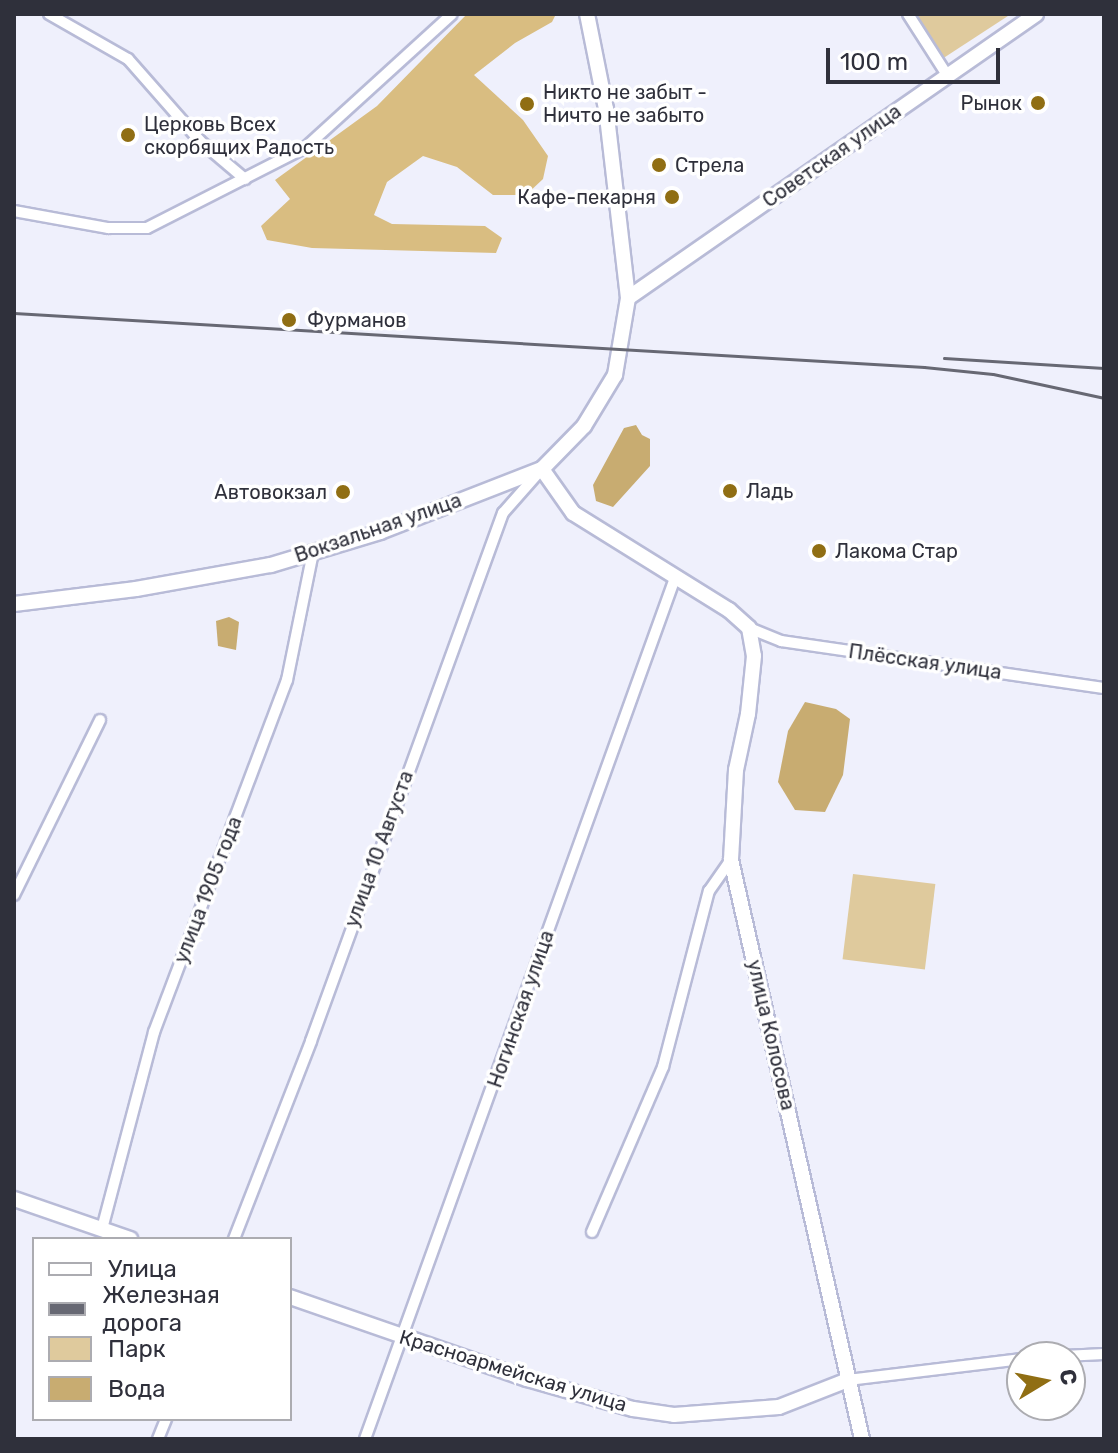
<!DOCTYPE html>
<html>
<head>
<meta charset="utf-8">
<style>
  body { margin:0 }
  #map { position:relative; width:1118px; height:1453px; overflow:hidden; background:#eff0fc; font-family:Rubik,sans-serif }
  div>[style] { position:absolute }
  .green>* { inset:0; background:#dfca9d; transform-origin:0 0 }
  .forest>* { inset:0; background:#d9bd81 }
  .water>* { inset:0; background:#c8ac71 }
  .roads { filter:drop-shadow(2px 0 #b8bbd7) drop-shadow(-2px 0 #b8bbd7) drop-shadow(0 2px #b8bbd7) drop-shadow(0 -2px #b8bbd7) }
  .street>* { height:10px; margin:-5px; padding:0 5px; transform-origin:5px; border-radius:5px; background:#fff }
  .secondary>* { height:14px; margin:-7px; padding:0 7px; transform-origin:7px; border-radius:7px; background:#fff }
  .rail>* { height:3px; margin:-1.5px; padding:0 1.5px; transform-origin:1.5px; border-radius:1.5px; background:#676873 }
  .dots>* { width:22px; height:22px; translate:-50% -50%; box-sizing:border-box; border:4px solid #fff; border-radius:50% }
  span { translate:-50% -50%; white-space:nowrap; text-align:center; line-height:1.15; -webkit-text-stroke:7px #fff; paint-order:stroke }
  .poi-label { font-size:20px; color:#2f303b }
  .left { translate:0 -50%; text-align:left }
  .right { translate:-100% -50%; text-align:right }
  .street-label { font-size:20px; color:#2f303b }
  .frame { position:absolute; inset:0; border:16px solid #2f303b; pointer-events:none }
  .legend { position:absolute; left:32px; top:1237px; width:260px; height:184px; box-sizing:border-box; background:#fff; border:2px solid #acacb1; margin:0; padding:10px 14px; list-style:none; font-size:24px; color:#2f303b }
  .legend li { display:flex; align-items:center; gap:16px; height:40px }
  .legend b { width:40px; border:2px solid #acacb1 }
  .north { position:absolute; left:1006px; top:1341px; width:80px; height:80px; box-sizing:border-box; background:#fff; border:2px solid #acacb1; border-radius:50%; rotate:80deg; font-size:22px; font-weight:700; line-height:32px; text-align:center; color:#2f303b }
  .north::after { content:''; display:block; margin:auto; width:28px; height:36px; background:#906e13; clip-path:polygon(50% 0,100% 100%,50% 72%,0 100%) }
  .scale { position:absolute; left:826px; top:48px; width:174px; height:36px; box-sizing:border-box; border:4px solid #2f303b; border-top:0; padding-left:10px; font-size:24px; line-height:28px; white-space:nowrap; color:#2f303b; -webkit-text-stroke:6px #fff; paint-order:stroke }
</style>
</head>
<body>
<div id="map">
  <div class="green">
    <div style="clip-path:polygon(914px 14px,1011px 14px,942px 59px)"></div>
    <div style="left:853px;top:874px;width:83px;height:86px;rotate:7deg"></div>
  </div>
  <div class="forest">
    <div style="clip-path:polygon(467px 14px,556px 14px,552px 22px,515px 43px,474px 75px,523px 120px,548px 156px,543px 179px,526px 195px,493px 195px,457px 167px,423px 156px,387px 182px,374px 215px,392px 224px,485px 226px,502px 238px,496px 253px,312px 248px,267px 240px,261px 226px,290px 199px,275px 180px,377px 106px)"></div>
  </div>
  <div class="water">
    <div style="clip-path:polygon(636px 425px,642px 435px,650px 439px,650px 466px,613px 507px,596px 501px,593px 485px,624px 428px)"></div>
    <div style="clip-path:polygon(229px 617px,239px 622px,236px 650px,218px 646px,216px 621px)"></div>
    <div style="clip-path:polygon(805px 702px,836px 709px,850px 719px,843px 775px,825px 812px,795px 810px,778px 782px,788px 731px)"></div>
  </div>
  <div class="roads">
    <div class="street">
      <div style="left:49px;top:14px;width:91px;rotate:29.7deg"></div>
      <div style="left:128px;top:59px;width:109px;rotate:48.7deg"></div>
      <div style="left:200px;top:141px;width:59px;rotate:40.2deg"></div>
      <div style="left:908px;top:14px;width:72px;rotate:57.4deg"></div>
      <div style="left:14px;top:211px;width:96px;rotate:10.3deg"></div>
      <div style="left:108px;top:228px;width:39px"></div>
      <div style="left:147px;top:228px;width:178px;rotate:-27deg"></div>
      <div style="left:306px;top:147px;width:197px;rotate:-42.3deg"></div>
      <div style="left:749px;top:628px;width:35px;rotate:22deg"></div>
      <div style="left:781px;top:641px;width:326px;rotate:8.3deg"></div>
      <div style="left:14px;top:895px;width:195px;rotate:-63.8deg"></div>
      <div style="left:102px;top:1229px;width:204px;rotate:-75.2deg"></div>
      <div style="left:154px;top:1032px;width:376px;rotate:-69.3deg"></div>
      <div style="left:287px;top:680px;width:131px;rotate:-78.5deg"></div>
      <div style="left:592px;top:1232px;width:180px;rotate:-66.7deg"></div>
      <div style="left:663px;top:1067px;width:182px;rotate:-75.4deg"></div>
      <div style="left:709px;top:891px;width:38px;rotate:-55deg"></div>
      <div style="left:234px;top:1239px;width:212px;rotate:-68.7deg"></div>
      <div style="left:311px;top:1041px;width:562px;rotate:-70.02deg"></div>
      <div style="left:503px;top:513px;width:56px;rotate:-48.6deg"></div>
      <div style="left:1043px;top:1357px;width:61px;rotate:-2.8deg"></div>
      <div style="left:848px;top:1380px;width:175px;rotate:-6.9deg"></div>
      <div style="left:158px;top:1439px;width:22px;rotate:-68deg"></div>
      <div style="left:365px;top:1439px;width:915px;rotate:-70.2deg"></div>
    </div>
    <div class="secondary">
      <div style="left:628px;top:298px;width:497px;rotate:-34.8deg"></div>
      <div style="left:542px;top:469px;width:54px;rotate:54.8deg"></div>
      <div style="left:573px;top:513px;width:184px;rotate:31.9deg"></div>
      <div style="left:729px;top:610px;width:27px;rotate:42deg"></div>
      <div style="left:749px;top:628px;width:28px;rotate:80deg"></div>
      <div style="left:754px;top:656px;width:58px;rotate:95.9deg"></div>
      <div style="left:748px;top:714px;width:57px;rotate:102.1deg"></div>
      <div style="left:736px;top:770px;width:90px;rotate:93.2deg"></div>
      <div style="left:731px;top:860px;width:594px;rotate:77.25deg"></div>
      <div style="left:14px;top:604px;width:123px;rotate:-7deg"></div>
      <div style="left:136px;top:589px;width:137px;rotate:-10.1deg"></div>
      <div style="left:271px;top:565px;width:114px;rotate:-16.8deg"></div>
      <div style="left:380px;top:532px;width:174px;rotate:-21.3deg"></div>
      <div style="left:542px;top:469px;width:60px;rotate:-45.7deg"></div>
      <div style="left:584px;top:426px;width:60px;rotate:-58.7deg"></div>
      <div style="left:615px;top:375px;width:78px;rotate:-80.4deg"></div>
      <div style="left:628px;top:298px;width:190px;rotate:-96.6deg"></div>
      <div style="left:606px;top:109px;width:97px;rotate:-101.3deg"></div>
      <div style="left:14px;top:1199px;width:123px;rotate:19deg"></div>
      <div style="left:290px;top:1297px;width:251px;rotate:19.1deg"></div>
      <div style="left:527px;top:1379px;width:110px;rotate:15.8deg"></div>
      <div style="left:633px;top:1409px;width:41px;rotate:8.3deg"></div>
      <div style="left:674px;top:1415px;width:105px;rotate:-4.4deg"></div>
      <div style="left:779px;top:1407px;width:74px;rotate:-21.4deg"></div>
    </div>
  </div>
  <div class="rail">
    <div style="left:14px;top:313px;width:912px;rotate:3.4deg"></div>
    <div style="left:924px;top:367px;width:69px;rotate:5.8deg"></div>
    <div style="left:993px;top:374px;width:114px;rotate:12.2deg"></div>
    <div style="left:944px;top:358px;width:160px;rotate:3.6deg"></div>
  </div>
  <div class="dots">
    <div style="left:1038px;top:103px;background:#906e13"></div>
    <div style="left:527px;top:104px;background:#906e13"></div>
    <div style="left:128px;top:135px;background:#906e13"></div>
    <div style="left:659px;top:165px;background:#906e13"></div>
    <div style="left:672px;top:197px;background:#906e13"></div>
    <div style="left:289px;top:320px;background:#906e13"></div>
    <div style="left:730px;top:491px;background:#906e13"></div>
    <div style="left:343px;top:492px;background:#906e13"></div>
    <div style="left:819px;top:551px;background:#906e13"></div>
  </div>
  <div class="poi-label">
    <span class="left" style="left:543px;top:104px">Никто не забыт -<br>Ничто не забыто</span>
    <span class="right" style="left:1022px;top:103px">Рынок</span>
    <span class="left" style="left:144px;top:136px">Церковь Всех<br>скорбящих Радость</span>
    <span class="left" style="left:675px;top:165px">Стрела</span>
    <span class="right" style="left:656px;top:197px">Кафе-пекарня</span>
    <span class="left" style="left:307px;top:320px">Фурманов</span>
    <span class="left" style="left:746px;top:491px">Ладь</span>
    <span class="right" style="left:327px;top:492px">Автовокзал</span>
    <span class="left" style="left:835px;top:551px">Лакома Стар</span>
  </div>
  <div class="street-label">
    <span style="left:832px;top:156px;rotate:-35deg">Советская улица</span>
    <span style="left:378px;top:528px;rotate:-19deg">Вокзальная улица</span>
    <span style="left:925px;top:662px;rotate:8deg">Плёсская улица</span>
    <span style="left:379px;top:849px;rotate:-70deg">улица 10 Августа</span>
    <span style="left:208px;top:890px;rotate:-69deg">улица 1905 года</span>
    <span style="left:521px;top:1009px;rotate:-71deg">Ногинская улица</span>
    <span style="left:771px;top:1035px;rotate:77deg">улица Колосова</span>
    <span style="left:513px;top:1371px;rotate:17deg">Красноармейская улица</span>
  </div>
  <div class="frame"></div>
  <ul class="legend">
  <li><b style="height:10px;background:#fff"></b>Улица</li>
  <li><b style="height:10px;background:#676873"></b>Железная дорога</li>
  <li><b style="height:22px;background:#dfca9d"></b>Парк</li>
  <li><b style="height:22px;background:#c8ac71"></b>Вода</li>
  </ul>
  <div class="north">С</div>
  <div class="scale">100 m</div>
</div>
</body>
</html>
